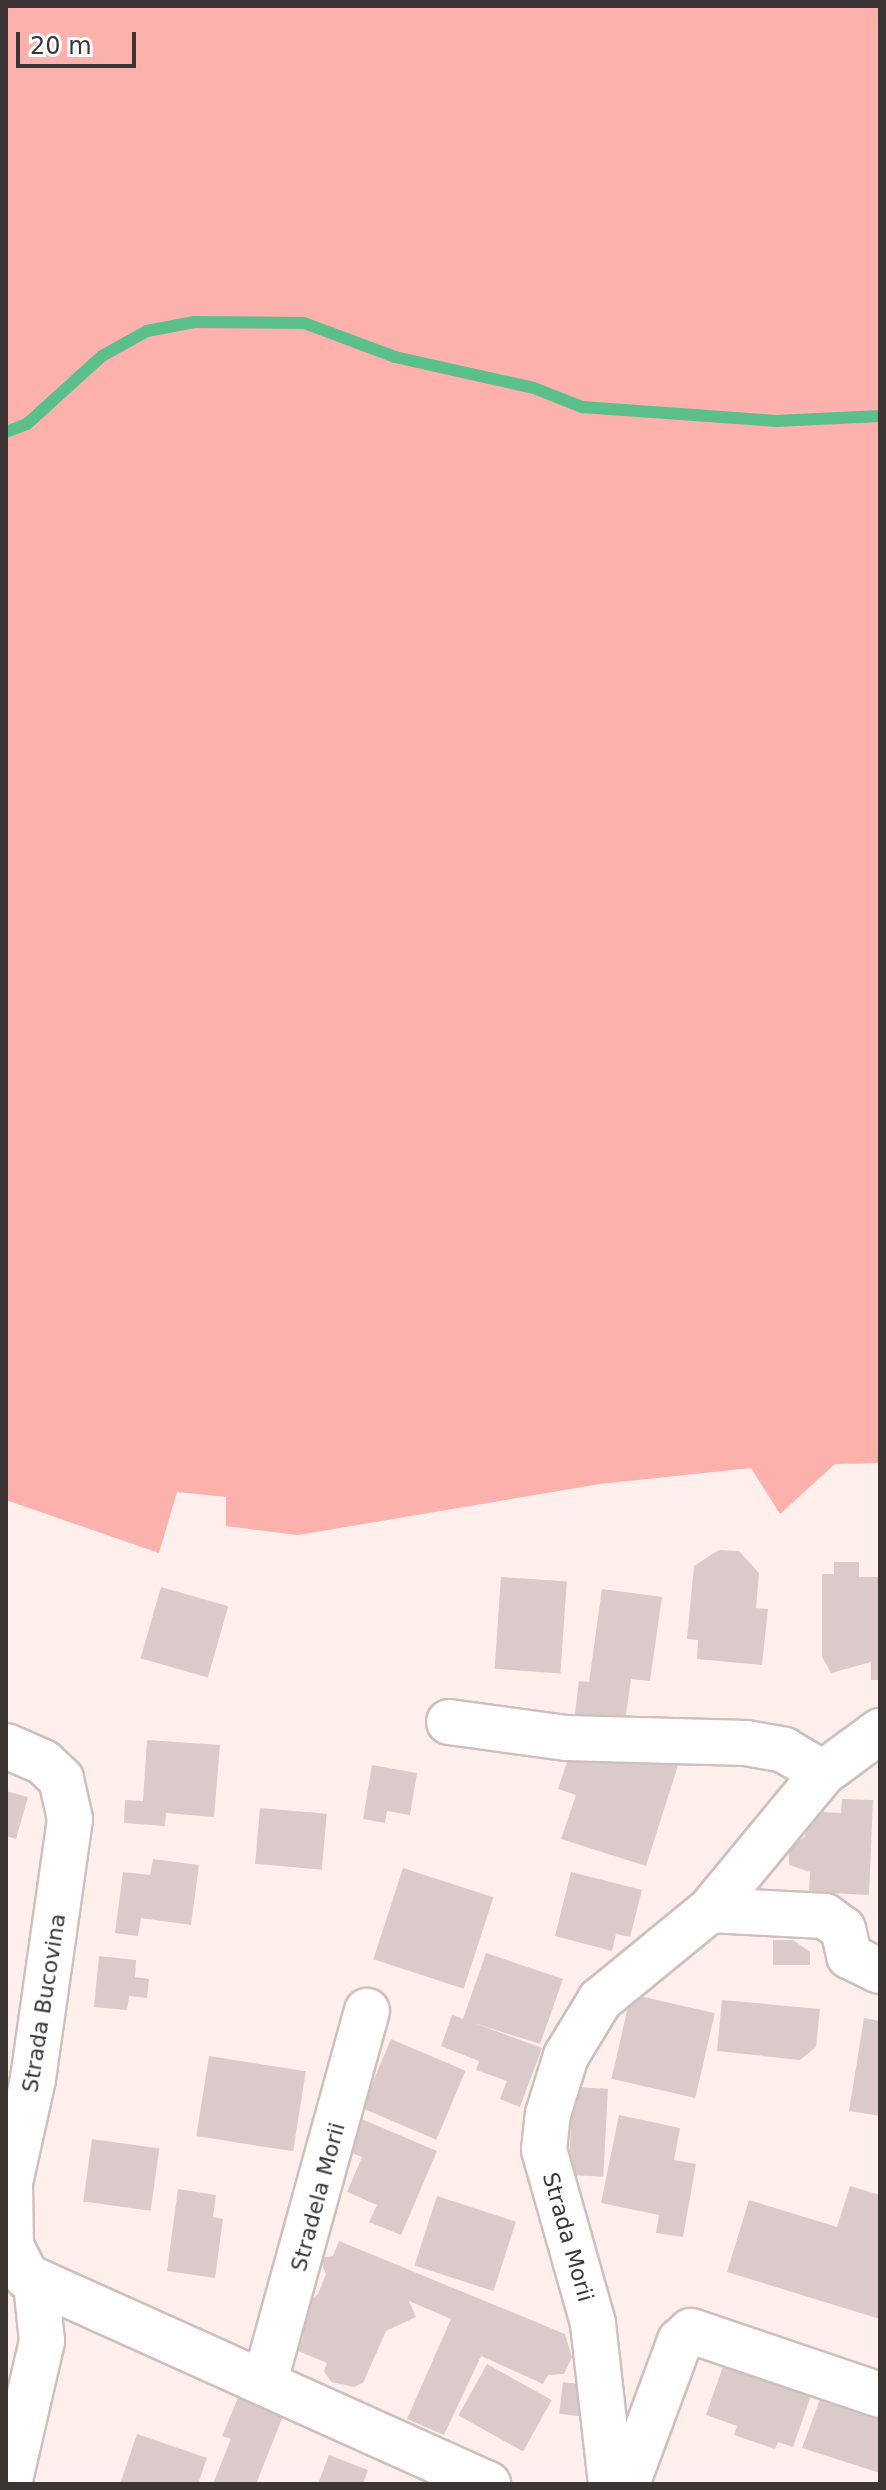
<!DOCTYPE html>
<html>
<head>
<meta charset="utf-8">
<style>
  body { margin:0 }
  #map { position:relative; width:886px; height:2490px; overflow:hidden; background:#feeeec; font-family:"DejaVu Sans",sans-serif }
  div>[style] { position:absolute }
  .green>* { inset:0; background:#fcb1ac }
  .stream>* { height:12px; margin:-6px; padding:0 6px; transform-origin:6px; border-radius:6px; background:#5bbf8b }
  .building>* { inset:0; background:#dacbca; transform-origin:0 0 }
  .roads { filter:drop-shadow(2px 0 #cebfbd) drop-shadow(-2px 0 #cebfbd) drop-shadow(0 2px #cebfbd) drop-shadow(0 -2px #cebfbd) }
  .minor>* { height:44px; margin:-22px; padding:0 22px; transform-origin:22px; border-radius:22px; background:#fff }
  span { translate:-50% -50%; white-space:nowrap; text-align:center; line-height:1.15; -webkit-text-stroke:8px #fff; paint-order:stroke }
  .street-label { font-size:22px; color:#3b3534 }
  .frame { position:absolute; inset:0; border:8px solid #3b3534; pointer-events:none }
  .scale { position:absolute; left:16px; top:32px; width:120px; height:36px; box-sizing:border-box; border:4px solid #3b3534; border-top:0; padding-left:10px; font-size:24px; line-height:28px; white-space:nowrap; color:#3b3534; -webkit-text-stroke:6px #fff; paint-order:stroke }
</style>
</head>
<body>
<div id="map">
  <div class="green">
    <div style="clip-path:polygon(6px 6px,880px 6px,880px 1463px,835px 1464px,780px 1514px,751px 1468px,600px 1484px,298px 1535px,226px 1526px,226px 1497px,177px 1492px,159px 1553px,6px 1500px)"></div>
  </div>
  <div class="stream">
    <div style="left:6px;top:432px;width:22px;rotate:-21deg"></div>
    <div style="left:27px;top:424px;width:101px;rotate:-42.2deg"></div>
    <div style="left:102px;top:356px;width:51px;rotate:-29.1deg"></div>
    <div style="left:147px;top:331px;width:48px;rotate:-10.8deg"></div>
    <div style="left:194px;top:322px;width:110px;rotate:0.5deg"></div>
    <div style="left:304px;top:323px;width:97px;rotate:20.5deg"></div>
    <div style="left:395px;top:357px;width:142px;rotate:12.6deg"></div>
    <div style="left:534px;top:388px;width:52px;rotate:21.6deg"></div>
    <div style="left:582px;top:407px;width:195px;rotate:4.1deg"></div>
    <div style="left:776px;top:421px;width:104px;rotate:-2.8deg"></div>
  </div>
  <div class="building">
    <div style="clip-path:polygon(719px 1550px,739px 1551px,759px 1573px,756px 1608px,768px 1609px,762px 1665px,697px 1659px,698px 1640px,687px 1639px,694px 1566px)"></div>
    <div style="clip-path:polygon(834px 1562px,859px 1562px,859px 1577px,880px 1577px,880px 1680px,871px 1680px,871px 1662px,831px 1673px,822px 1657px,822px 1574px,834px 1574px)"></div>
    <div style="left:501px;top:1577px;width:66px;height:92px;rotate:4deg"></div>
    <div style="left:161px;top:1587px;width:70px;height:74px;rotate:16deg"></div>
    <div style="clip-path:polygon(602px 1589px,662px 1597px,650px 1681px,631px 1679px,624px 1729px,574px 1722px,579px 1681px,589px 1682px)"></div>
    <div style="clip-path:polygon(147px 1740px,220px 1745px,214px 1817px,166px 1813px,165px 1826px,124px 1823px,125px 1800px,143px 1801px)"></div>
    <div style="clip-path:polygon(572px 1747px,681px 1756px,646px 1866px,561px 1839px,576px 1795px,558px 1789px)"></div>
    <div style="clip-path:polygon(372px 1765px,417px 1773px,410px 1815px,387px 1811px,385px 1823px,363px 1819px)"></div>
    <div style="clip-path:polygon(6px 1791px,28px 1797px,16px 1839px,6px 1836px)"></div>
    <div style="clip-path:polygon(842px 1799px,873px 1800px,869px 1895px,809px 1892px,810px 1872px,789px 1865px,789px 1846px,805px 1837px,806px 1811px,841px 1813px)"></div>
    <div style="left:260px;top:1808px;width:67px;height:56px;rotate:5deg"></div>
    <div style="clip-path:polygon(153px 1859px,199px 1865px,191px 1925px,141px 1918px,138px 1936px,115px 1933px,123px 1872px,150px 1875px)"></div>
    <div style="left:403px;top:1868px;width:95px;height:96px;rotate:18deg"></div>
    <div style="clip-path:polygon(571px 1872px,642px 1890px,630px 1937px,616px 1934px,612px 1951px,555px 1936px)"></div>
    <div style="clip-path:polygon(773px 1940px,793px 1940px,810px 1952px,810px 1965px,773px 1965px)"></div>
    <div style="clip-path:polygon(486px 1953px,563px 1979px,540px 2044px,474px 2023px,542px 2048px,520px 2107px,500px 2099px,507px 2081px,476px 2070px,479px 2061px,441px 2046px,452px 2015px,463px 2019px)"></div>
    <div style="clip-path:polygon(99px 1956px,136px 1960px,135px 1977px,149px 1979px,147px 1998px,129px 1996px,127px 2010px,94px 2007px)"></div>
    <div style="left:631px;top:1994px;width:86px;height:87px;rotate:13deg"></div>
    <div style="clip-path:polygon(722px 2000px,820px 2009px,816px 2047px,800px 2060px,717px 2051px)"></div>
    <div style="clip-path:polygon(864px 2018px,880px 2021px,880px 2116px,849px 2111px)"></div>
    <div style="left:391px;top:2039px;width:81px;height:75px;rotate:23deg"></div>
    <div style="left:209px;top:2056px;width:98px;height:81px;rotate:9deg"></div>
    <div style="left:573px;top:2087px;width:35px;height:88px;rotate:3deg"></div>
    <div style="clip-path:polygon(619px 2115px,680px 2128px,674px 2160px,696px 2164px,683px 2237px,656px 2233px,659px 2215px,601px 2203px)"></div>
    <div style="clip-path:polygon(359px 2118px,437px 2151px,401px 2235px,369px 2222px,377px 2205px,347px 2192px,362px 2157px,345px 2150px)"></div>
    <div style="left:92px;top:2139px;width:68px;height:63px;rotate:8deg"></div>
    <div style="clip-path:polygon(850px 2186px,880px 2195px,880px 2319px,727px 2272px,749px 2200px,837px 2227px)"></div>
    <div style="clip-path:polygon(178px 2189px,216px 2195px,213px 2217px,223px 2219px,215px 2278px,167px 2271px)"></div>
    <div style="left:437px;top:2196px;width:83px;height:73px;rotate:18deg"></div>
    <div style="clip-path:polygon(339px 2241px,565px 2334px,572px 2357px,564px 2374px,548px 2375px,543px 2384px,481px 2356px,444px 2435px,407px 2419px,451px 2319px,409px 2301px,416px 2317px,386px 2331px,363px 2383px,354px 2387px,331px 2382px,324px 2371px,327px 2363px,298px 2351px,303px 2337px,302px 2308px,318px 2294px,326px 2274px,319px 2258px,333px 2256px)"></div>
    <div style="clip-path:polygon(727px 2355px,814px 2387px,793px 2447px,778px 2442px,775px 2449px,734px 2435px,737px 2426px,706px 2415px)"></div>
    <div style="left:487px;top:2364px;width:74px;height:59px;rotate:29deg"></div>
    <div style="left:563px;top:2382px;width:23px;height:32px;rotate:7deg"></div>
    <div style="clip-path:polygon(823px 2391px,880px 2412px,880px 2473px,802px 2448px)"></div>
    <div style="clip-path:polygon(238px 2398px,283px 2416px,256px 2484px,213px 2484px,231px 2439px,222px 2436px)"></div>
    <div style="clip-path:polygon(137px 2434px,207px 2458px,198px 2484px,120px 2484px)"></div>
    <div style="clip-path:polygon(329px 2455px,368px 2470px,363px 2484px,318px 2484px)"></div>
  </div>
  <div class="roads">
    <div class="minor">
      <div style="left:449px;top:1722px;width:118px;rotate:7.8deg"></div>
      <div style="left:566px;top:1738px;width:180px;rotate:1.6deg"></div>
      <div style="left:746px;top:1743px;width:39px;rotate:10deg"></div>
      <div style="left:784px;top:1750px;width:45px;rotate:30.5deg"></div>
      <div style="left:6px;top:1746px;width:40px;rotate:23.4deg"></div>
      <div style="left:43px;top:1762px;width:25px;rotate:43deg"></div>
      <div style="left:61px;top:1779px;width:41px;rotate:77.3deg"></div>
      <div style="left:70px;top:1819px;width:263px;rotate:98.1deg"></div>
      <div style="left:33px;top:2079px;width:107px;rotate:102.5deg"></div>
      <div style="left:10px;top:2183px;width:63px;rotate:89.1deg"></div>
      <div style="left:11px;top:2246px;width:34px;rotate:63deg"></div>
      <div style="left:26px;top:2276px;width:507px;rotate:24.24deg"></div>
      <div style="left:710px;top:1910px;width:115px;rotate:3deg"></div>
      <div style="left:825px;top:1916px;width:22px;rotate:36deg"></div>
      <div style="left:843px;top:1929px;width:28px;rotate:77deg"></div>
      <div style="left:849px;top:1956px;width:34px;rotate:26deg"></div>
      <div style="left:265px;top:2381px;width:384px;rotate:-74.6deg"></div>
      <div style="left:9px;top:2484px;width:147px;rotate:-77deg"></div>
      <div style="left:42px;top:2341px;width:57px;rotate:-96deg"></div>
      <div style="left:611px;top:2484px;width:162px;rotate:-96.4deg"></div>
      <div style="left:593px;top:2323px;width:180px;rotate:-105.8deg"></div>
      <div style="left:544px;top:2150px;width:36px;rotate:-84deg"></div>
      <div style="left:548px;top:2114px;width:61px;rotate:-72.8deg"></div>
      <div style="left:566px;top:2056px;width:66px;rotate:-58.7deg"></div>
      <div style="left:600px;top:2000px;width:142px;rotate:-39.3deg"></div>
      <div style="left:710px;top:1910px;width:178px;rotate:-50.5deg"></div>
      <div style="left:823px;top:1773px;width:71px;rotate:-36.4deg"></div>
      <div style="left:627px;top:2484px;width:153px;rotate:-69.7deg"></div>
      <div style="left:680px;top:2341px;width:15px;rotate:-42deg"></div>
      <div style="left:691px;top:2331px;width:200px;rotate:18.7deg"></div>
    </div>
  </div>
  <div class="street-label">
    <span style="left:44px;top:2003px;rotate:-81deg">Strada Bucovina</span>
    <span style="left:318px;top:2197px;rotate:-75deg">Stradela Morii</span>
    <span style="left:568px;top:2237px;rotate:74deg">Strada Morii</span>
  </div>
  <div class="frame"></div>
  <div class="scale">20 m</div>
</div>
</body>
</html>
